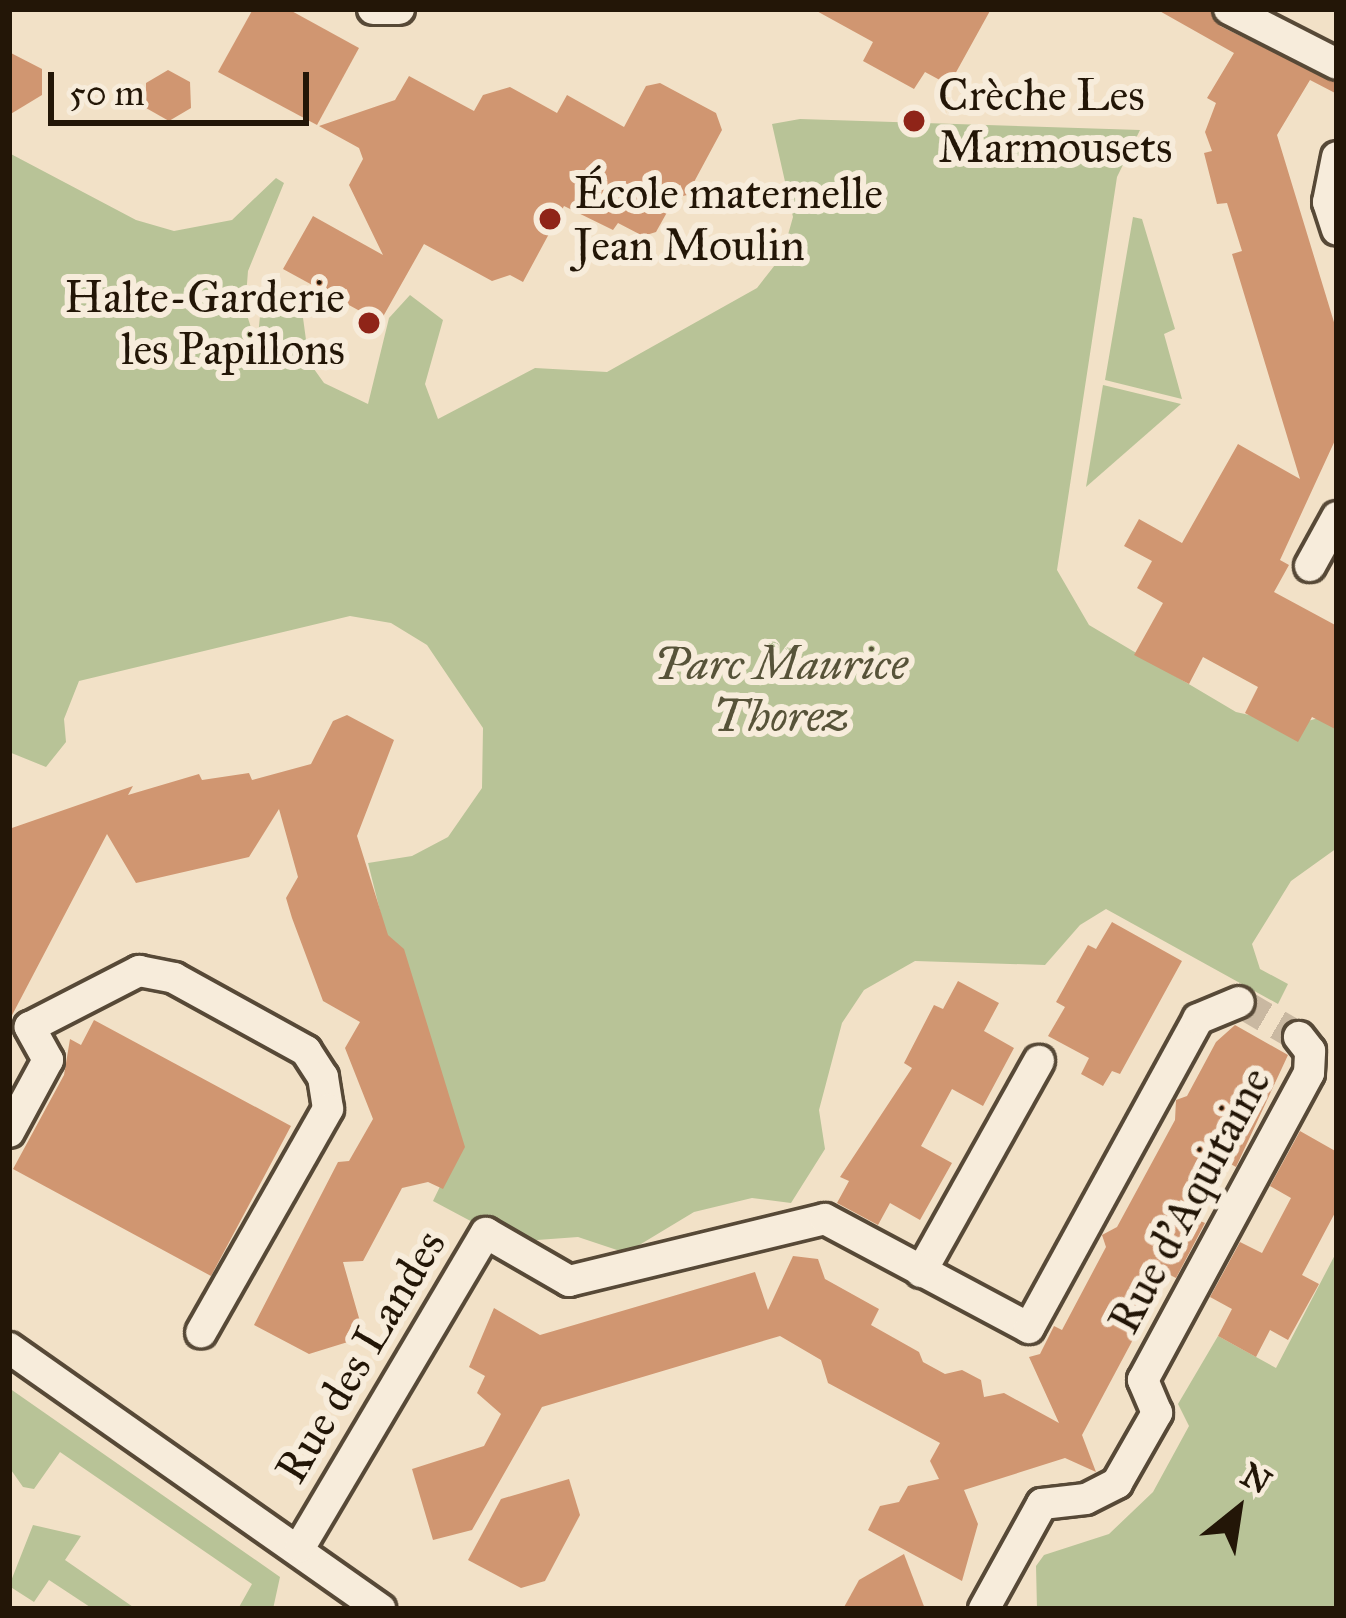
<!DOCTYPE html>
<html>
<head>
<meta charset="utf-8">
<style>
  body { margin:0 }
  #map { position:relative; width:1346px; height:1618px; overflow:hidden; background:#f2e1c7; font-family:"IM FELL Great Primer",serif }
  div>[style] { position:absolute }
  .green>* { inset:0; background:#b8c397 }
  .building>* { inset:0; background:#d09671 }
  .street-tunnel>* { height:30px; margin-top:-15px; transform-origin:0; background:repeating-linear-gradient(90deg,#c9b8a1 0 30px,transparent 0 45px) }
  .roads { filter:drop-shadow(3px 0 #574937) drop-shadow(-3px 0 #574937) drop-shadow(0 3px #574937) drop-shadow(0 -3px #574937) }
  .street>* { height:30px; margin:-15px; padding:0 15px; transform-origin:15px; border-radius:15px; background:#f7ecdb }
  .dots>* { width:33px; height:33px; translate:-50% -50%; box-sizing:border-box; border:6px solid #f7ecdb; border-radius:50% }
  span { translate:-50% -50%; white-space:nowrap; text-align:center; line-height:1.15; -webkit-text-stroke:12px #f7ecdb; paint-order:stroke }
  .poi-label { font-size:45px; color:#231607 }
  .left { translate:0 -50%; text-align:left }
  .right { translate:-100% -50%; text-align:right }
  .park-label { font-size:45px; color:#575339; font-style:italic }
  .street-label { font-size:45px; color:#231607 }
  .frame { position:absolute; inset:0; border:12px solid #231607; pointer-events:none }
  .north { position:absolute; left:1178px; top:1450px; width:120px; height:120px; -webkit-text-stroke:9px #f7ecdb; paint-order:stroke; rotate:30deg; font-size:33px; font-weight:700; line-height:48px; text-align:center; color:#231607 }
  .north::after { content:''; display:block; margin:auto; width:42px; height:54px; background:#231607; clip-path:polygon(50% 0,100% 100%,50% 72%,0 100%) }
  .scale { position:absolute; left:48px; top:72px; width:261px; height:54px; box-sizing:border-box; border:6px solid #231607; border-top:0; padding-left:15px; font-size:36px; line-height:42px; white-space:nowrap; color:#231607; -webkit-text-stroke:9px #f7ecdb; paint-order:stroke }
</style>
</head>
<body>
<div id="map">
  <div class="green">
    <div style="clip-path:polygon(800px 119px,1140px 130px,1117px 177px,1057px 570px,1089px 625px,1236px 712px,1293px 725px,1337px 713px,1337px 848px,1291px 881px,1252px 944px,1260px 969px,1288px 984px,1278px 1004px,1106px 909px,1080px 925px,1045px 965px,915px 961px,864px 990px,842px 1023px,819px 1110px,825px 1149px,791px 1203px,752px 1198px,694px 1212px,626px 1253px,578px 1237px,510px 1242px,433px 1201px,446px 1174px,368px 863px,412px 856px,448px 837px,482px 788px,483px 728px,427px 645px,391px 623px,350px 616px,79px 681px,64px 719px,66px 742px,46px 767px,9px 752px,9px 153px,136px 220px,174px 231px,232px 220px,276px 178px,284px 183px,248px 271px,245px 309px,257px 346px,262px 296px,288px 289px,301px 303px,309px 362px,324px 383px,368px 404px,389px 318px,410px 295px,443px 320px,425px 384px,438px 419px,535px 368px,607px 372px,757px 288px,782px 256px,793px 217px,772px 124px)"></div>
    <div style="clip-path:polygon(1133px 217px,1142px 219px,1175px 329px,1164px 334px,1182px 399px,1105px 380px)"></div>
    <div style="clip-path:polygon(1103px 385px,1181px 404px,1086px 487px)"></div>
    <div style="clip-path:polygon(1337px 1251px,1337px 1609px,1037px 1609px,1036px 1566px,1044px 1555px,1109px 1534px,1153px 1492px,1189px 1426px,1178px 1404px,1218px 1336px,1276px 1368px)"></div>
    <div style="clip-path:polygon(9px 1388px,280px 1577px,273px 1609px,238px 1609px,252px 1584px,60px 1452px,34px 1489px,23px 1487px,9px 1467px)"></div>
    <div style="clip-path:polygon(33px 1525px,81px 1536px,65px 1560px,136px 1609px,93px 1609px,49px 1580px,34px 1602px,9px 1586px)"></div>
  </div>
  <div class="building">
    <div style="clip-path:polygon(253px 9px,288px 9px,359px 48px,317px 125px,218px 72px)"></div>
    <div style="clip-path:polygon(813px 9px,991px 9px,949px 85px,925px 72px,914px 89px,863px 61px,873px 42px)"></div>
    <div style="clip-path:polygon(1156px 9px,1210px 9px,1220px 26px,1337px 83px,1337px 94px,1310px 80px,1277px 135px,1337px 332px,1337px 436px,1280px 560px,1289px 565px,1274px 592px,1337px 626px,1337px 730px,1312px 717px,1298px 742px,1245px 713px,1258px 687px,1203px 657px,1189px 684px,1134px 655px,1163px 603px,1137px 588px,1152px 561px,1124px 546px,1139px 519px,1182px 543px,1238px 444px,1300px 479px,1232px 254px,1242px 251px,1227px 203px,1217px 204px,1204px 153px,1212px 151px,1205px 132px,1216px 103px,1207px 98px,1234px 53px)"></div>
    <div style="clip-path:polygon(9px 52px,42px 69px,42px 95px,9px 115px)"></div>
    <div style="clip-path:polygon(168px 70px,190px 82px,191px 108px,169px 121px,146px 108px,146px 83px)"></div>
    <div style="clip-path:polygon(409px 76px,474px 111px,483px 95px,510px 87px,557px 113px,567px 95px,624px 127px,646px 86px,660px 83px,716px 113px,722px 130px,687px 195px,675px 198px,656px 232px,643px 236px,618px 223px,613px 230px,564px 206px,523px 282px,510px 275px,492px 281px,424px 244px,380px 322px,283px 269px,313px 216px,383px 255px,349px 185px,363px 159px,359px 148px,319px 126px,395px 100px)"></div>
    <div style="clip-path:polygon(347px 715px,394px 740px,357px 836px,388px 935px,404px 949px,465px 1147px,443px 1189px,428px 1182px,402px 1188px,363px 1261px,343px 1262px,361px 1325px,351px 1341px,309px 1354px,254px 1325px,338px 1162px,349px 1161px,373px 1119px,345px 1048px,360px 1022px,323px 1001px,292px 918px,286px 898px,298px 877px,279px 809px,249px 857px,136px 883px,107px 834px,9px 1021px,9px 829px,133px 786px,128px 795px,199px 774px,202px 780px,249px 773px,252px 780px,311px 764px,333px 721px)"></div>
    <div style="clip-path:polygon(1112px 922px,1182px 961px,1120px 1074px,1112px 1071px,1103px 1086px,1081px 1074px,1089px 1058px,1048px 1036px,1065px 1007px,1056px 1002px,1088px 945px,1096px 949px)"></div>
    <div style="clip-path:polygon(958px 981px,999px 1003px,984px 1031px,1014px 1048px,983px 1106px,952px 1089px,921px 1146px,952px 1163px,920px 1220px,890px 1203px,878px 1225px,837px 1203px,849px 1181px,840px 1177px,912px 1068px,904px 1063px,934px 1005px,943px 1009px)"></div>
    <div style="clip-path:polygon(94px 1020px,291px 1126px,211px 1276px,13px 1169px,64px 1075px,70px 1039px,81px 1045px)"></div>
    <div style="clip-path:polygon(1235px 1025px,1288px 1055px,1236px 1167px,1229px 1163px,1198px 1220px,1205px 1223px,1176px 1278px,1168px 1274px,1082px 1435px,1096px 1472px,1065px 1458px,964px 1490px,978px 1524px,962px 1581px,868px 1530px,880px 1506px,899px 1502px,908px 1486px,939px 1479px,930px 1461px,940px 1443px,828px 1383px,821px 1360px,780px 1336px,542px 1407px,472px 1530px,433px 1540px,412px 1469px,484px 1446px,501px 1414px,477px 1393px,485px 1376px,469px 1367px,494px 1308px,540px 1335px,755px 1272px,768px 1310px,793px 1256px,818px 1259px,825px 1279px,879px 1309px,871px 1325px,919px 1352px,923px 1362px,945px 1374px,962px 1370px,981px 1380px,984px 1397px,1004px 1393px,1059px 1423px,1029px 1357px,1040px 1354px,1054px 1326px,1062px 1330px,1106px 1247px,1102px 1235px,1117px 1227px,1175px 1120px,1176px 1100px,1187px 1096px,1216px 1042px)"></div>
    <div style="clip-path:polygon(1300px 1131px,1337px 1152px,1337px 1209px,1302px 1275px,1319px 1284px,1288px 1340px,1270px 1330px,1256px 1357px,1218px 1336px,1232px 1309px,1210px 1297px,1240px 1242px,1262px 1253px,1291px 1198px,1270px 1186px)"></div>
    <div style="clip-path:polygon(569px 1479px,580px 1515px,545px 1581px,521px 1588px,468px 1560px,501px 1499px)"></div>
    <div style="clip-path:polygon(904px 1554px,925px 1609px,843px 1609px,859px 1580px)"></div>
  </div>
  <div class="street-tunnel">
    <div style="left:1239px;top:1002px;width:69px;rotate:30.3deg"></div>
  </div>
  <div class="roads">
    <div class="street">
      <div style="left:373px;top:9px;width:26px"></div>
      <div style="left:1229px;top:9px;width:121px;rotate:27deg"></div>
      <div style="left:1337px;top:157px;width:46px;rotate:101.3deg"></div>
      <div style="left:1328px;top:202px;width:29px;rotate:72deg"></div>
      <div style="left:1310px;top:566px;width:56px;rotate:-61.1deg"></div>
      <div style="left:9px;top:1132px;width:82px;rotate:-61.6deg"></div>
      <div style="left:48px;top:1060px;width:38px;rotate:-119deg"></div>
      <div style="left:30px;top:1027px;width:123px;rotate:-27.2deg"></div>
      <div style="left:139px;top:971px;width:36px;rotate:11deg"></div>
      <div style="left:174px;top:978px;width:151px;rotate:28.9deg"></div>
      <div style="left:306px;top:1051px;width:31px;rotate:57deg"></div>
      <div style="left:323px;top:1077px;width:32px;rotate:81deg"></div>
      <div style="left:328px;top:1109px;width:257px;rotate:119.6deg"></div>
      <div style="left:921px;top:1272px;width:242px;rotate:-60.8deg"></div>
      <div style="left:9px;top:1348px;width:454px;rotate:35.1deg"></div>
      <div style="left:300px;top:1547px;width:365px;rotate:-59.4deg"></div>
      <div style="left:486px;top:1233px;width:96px;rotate:30deg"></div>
      <div style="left:569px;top:1281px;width:263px;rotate:-13.6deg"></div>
      <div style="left:825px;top:1219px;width:231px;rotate:28.1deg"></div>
      <div style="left:1029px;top:1328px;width:352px;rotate:-61.3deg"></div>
      <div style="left:1198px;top:1019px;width:44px;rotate:-22.5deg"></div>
      <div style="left:984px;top:1609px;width:120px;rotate:-61.1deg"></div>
      <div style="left:1042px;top:1504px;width:44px;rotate:-6.5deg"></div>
      <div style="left:1086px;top:1499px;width:35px;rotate:-27deg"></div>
      <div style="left:1117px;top:1483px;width:81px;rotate:-60.3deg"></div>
      <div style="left:1157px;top:1413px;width:36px;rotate:-113deg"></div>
      <div style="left:1143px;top:1380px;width:349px;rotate:-61.6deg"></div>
      <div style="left:1309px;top:1073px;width:22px;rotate:-87deg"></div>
      <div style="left:1310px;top:1051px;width:18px;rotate:-128deg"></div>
    </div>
  </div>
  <div class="dots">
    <div style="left:914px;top:121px;background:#8f2418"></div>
    <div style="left:550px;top:219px;background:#8f2418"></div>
    <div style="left:369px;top:323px;background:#8f2418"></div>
  </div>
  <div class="poi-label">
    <span class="left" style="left:938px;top:121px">Crèche Les<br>Marmousets</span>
    <span class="left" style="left:574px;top:219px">École maternelle<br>Jean Moulin</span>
    <span class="right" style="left:345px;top:323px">Halte-Garderie<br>les Papillons</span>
  </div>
  <div class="park-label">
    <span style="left:781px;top:690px">Parc Maurice<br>Thorez</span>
  </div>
  <div class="street-label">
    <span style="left:1189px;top:1200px;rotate:-62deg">Rue d'Aquitaine</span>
    <span style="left:360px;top:1356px;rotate:-59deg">Rue des Landes</span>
  </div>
  <div class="frame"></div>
  <div class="north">N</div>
  <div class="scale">50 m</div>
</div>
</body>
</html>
